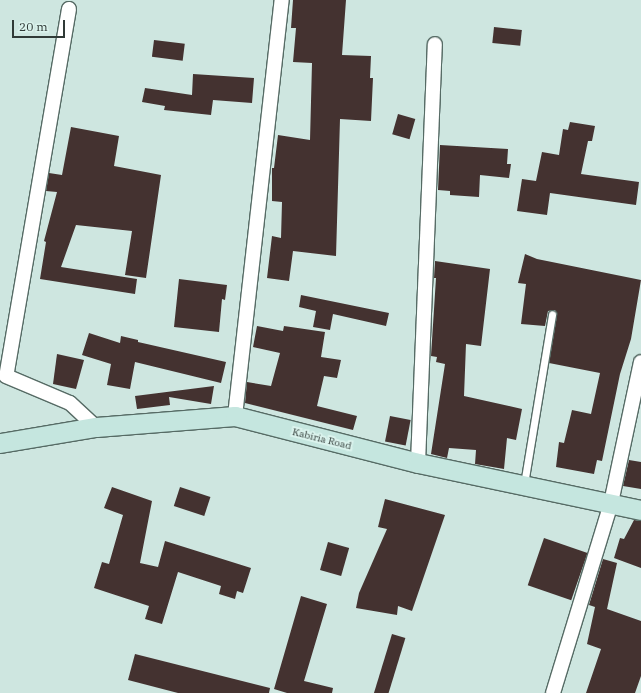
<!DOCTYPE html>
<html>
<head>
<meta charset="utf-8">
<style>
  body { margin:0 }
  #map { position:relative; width:641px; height:693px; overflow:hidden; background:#cee6e0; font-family:"IBM Plex Serif",serif }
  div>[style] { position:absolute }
  .building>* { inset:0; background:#443230; transform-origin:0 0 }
  .roads { filter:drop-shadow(1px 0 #566b65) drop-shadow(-1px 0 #566b65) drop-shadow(0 1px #566b65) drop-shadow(0 -1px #566b65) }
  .lane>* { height:7px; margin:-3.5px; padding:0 3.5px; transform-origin:3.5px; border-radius:3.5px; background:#fff }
  .street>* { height:14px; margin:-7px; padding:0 7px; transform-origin:7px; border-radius:7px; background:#fff }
  .secondary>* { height:19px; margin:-9.5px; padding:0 9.5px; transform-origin:9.5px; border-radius:9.5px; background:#c5e6df }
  span { translate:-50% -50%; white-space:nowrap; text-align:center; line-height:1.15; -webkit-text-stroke:4px #dbf3ed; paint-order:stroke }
  .street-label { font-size:10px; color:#303a37 }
  .scale { position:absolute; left:12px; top:20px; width:53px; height:18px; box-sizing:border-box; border:2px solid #303a37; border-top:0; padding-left:5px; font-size:12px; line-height:14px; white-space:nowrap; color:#303a37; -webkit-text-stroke:3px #dbf3ed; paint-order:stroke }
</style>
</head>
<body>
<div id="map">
  <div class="building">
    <div style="clip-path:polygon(293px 0,346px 0,342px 55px,371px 56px,370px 78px,373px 78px,371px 121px,340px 119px,336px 256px,293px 251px,289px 281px,267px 278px,272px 236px,281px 238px,282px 202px,272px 201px,272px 168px,274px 168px,278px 135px,310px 140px,312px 63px,293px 62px,296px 28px,291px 28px)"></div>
    <div style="left:494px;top:27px;width:28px;height:16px;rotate:6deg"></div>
    <div style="left:154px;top:40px;width:31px;height:17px;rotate:7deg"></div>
    <div style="clip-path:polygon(193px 74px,254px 78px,252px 103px,213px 100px,211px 115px,164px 110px,165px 106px,142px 102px,145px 88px,192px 95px)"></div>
    <div style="left:398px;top:114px;width:18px;height:21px;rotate:16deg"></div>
    <div style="clip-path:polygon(570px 122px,595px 126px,592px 141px,588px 141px,581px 174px,639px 182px,636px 205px,550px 193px,547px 215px,517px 211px,522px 179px,536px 181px,542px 152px,559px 155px,563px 129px,568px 130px)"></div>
    <div style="clip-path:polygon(71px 127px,119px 136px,114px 166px,161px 175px,146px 278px,125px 275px,132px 231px,76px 225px,61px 267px,137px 279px,135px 294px,40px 279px,46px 242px,44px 241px,57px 192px,46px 191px,49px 173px,62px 175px)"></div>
    <div style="clip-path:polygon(440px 145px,508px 149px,507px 164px,511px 164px,509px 178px,480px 175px,479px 197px,450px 195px,450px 191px,438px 190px)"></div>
    <div style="clip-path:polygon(525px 254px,537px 259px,641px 280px,631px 339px,620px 374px,602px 461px,597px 460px,594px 474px,556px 467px,559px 442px,564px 443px,572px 410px,591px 414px,600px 373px,549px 363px,557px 315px,555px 310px,548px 311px,545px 326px,521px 324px,526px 284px,518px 283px)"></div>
    <div style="clip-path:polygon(435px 261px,490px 269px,481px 346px,466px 344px,464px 396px,522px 409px,516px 440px,507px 438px,504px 469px,475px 464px,476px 450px,449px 448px,447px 458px,431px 454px,445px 364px,436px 362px,437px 357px,431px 356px,436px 278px,434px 278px)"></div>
    <div style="clip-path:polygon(179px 279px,227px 285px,225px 300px,222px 299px,219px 332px,174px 327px)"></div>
    <div style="clip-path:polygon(301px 295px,389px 313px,386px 326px,333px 314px,330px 330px,313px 327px,316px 311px,299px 307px)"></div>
    <div style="clip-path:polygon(257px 326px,283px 331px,284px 326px,325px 332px,321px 357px,341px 360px,337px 378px,324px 376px,317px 406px,357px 416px,353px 430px,245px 403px,247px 382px,271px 386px,280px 353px,253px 347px)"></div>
    <div style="clip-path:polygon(89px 333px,120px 343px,121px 336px,138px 340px,138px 342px,226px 362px,221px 383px,135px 362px,130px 389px,107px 385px,111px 364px,82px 355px)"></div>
    <div style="clip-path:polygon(57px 354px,84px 360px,76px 389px,53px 384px)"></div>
    <div style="clip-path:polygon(214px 386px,211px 404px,169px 397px,170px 405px,137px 409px,135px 396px)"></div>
    <div style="left:390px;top:416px;width:21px;height:26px;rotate:11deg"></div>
    <div style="clip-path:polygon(629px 460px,641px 462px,641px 489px,623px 486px)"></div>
    <div style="clip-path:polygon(112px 487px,152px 501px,140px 563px,158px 567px,165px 541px,251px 568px,243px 593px,237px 591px,235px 599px,219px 594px,221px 586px,178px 572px,162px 624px,145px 619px,149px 606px,94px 588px,102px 562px,109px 564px,123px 515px,104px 508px)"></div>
    <div style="left:180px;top:487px;width:32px;height:20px;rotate:18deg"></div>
    <div style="clip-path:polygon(385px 499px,445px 515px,412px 611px,398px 606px,397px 615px,356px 608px,359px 593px,387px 529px,378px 527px)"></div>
    <div style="clip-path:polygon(634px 520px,641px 521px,641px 568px,614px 558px,620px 538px,624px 539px)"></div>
    <div style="left:544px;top:538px;width:46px;height:50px;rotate:19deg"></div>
    <div style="left:328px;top:542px;width:22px;height:29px;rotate:16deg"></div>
    <div style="clip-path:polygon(603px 559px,617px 563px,607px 609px,641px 621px,641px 676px,635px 693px,586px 693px,601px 649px,587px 644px,595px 607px,589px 605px)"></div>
    <div style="clip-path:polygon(301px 596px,327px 604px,304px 681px,333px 688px,332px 693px,287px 693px,274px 689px)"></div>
    <div style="left:392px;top:634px;width:14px;height:62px;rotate:17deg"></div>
    <div style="clip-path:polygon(135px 654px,270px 688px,269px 693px,178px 693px,128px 680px)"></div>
  </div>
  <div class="roads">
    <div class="lane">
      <div style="left:524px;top:484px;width:172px;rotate:-80.6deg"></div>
    </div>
    <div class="street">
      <div style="left:69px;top:9px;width:372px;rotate:99.7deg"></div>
      <div style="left:6px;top:376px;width:69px;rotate:22.9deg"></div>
      <div style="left:70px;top:403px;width:35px;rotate:43deg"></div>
      <div style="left:235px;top:416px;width:419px;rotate:-83.6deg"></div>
      <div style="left:418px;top:463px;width:419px;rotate:-87.7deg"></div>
      <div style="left:553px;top:693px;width:199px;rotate:-73deg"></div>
      <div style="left:611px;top:503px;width:144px;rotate:-78deg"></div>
    </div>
    <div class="secondary">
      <div style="left:0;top:443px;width:97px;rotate:-9.5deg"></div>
      <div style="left:96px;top:427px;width:139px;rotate:-4.5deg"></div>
      <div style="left:235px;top:416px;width:189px;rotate:14.4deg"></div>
      <div style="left:418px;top:463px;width:228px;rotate:11.9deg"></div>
    </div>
  </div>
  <div class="street-label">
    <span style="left:322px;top:439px;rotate:14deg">Kabiria Road</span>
  </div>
  <div class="scale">20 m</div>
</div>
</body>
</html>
